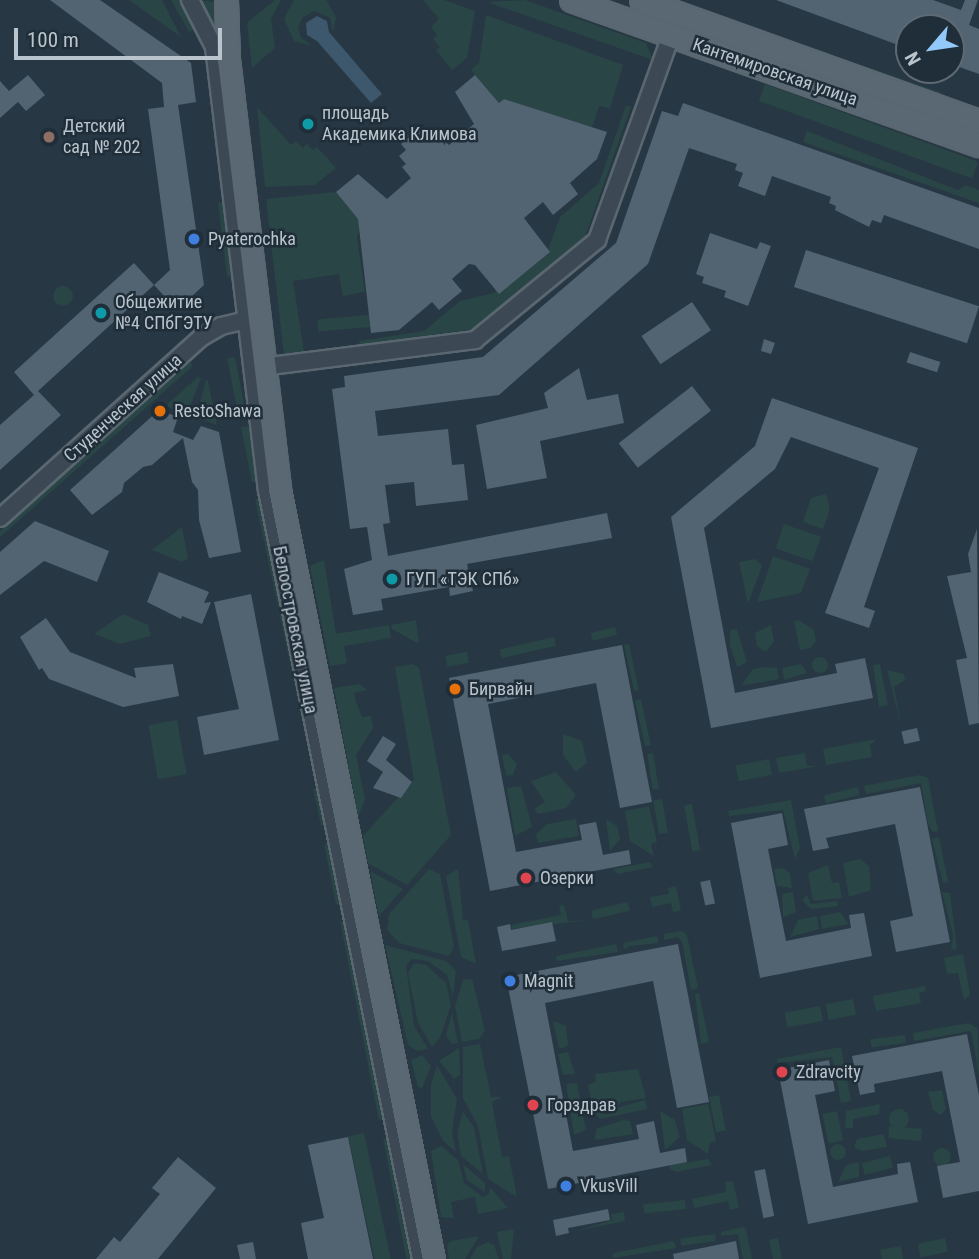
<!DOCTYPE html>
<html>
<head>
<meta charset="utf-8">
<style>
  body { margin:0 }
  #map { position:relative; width:979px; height:1259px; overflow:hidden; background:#273844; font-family:"Roboto Condensed",sans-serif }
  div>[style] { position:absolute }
  .green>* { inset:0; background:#294545; transform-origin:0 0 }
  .round { border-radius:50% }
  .water>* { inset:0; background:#3d586d }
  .building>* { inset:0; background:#526371; transform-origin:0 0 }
  .roads { filter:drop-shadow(2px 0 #5a6771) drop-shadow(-2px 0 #5a6771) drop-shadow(0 2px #5a6771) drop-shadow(0 -2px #5a6771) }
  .minor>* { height:16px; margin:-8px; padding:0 8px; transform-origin:8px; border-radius:8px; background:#3c4954 }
  .major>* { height:21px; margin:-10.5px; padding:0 10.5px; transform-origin:10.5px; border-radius:10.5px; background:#5a6874 }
  .dots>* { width:19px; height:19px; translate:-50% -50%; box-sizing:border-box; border:4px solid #202e39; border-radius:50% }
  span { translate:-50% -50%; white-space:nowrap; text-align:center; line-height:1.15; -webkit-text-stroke:5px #202e39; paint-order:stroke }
  .street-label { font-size:18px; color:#b9c4cd }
  .poi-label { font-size:18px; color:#b9c4cd }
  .left { translate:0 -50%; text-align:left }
  .north { position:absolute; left:895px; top:14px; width:70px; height:70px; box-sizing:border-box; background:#202e39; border:2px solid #5d6a74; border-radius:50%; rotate:241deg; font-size:19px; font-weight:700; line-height:28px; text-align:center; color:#b9c4cd }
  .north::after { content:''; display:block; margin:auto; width:24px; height:32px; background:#92c8fa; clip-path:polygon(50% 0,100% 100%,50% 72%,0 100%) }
  .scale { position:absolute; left:14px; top:28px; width:208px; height:32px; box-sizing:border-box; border:4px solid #b9c4cd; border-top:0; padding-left:9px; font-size:21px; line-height:24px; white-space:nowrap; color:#b9c4cd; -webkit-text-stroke:5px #202e39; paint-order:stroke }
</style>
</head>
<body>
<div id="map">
  <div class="green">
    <div style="clip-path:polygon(129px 0,162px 0,181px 37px)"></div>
    <div style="clip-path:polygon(171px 0,182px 0,197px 28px,189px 32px)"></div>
    <div style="clip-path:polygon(194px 0,216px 2px,218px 46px)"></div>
    <div style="clip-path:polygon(275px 0,281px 0,271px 19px,275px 48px,252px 68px,247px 23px)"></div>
    <div style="clip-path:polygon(294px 0,326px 0,336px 17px,333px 32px,330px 18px,314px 11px,302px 18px,298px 28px,301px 38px,313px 46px,294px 41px,284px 19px)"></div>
    <div style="clip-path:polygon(423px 0,444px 0,475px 11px,467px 58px,452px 70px,436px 50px,440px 47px,433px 39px,437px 35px,431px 27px,439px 19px)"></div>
    <div style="clip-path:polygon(525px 0,646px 43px,653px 60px,487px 2px)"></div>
    <div style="clip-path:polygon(486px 15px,623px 65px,610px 108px,599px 106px,592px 128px,504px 99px,499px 103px,471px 70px,479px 63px)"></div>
    <div style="left:765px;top:32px;width:186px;height:6px;rotate:19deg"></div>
    <div style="left:765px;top:84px;width:227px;height:18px;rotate:20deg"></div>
    <div style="clip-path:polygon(626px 105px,631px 107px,585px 237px,473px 329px,360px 345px,359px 341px,424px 331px,460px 301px,494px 293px,549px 247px,560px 217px,599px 183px)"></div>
    <div style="clip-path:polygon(257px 107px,291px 145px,296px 141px,303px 148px,307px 144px,313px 150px,317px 147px,336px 168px,315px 185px,265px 187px)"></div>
    <div style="clip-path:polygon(807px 131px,958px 190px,965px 185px,979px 190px,979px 203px,803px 142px)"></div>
    <div style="clip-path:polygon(336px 192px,361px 222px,357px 238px,365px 292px,343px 296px,339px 274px,293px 281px,304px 352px,284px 355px,266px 199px)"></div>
    <div style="left:225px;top:202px;width:75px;height:7px;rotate:83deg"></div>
    <div class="round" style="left:53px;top:286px;width:20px;height:20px"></div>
    <div style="left:369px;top:315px;width:12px;height:52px;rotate:85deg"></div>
    <div style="left:235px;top:357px;width:54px;height:8px;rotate:79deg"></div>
    <div style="clip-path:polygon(189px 361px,193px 366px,0 537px,0 531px)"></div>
    <div style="clip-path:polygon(198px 377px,201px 378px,187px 414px,165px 406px)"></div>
    <div style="clip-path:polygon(206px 380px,208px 381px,217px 425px,196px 417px)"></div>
    <div style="left:248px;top:426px;width:56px;height:7px;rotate:79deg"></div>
    <div style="clip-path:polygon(826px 494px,830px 509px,823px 529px,803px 522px,811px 498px)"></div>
    <div style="left:263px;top:498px;width:250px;height:8px;rotate:78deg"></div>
    <div style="left:784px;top:524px;width:39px;height:26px;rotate:19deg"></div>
    <div style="clip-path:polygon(182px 527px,188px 558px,182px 562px,152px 550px)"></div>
    <div style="clip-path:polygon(773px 556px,810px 569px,801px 593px,757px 602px)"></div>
    <div style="clip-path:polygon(756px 559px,762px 566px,748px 604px,739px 562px)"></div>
    <div style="clip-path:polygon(324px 560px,336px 634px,389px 625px,391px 638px,344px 646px,347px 663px,330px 666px,310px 566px)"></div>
    <div style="clip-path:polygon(123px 614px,148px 625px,151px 636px,120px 644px,94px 634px)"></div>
    <div style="clip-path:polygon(416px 620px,419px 644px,392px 629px,391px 625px)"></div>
    <div style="clip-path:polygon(799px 620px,814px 630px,816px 641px,811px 648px,800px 650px,794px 621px)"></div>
    <div style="clip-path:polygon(771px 625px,774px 641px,766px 652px,757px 646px,755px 633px)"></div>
    <div style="left:615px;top:627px;width:8px;height:25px;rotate:76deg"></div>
    <div style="clip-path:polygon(737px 629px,747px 662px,737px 667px,730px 645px,730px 630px)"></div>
    <div style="left:554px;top:637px;width:9px;height:56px;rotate:77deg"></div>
    <div style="left:629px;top:644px;width:47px;height:5px;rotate:78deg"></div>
    <div style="left:467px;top:652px;width:11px;height:22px;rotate:80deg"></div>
    <div class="round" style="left:812px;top:657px;width:16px;height:16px"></div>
    <div style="clip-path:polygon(413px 664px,419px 668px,451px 835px,407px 885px,368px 863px,363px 836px,414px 780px,395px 667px)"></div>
    <div style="clip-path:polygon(801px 664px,807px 673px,784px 680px,782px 668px)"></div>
    <div style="clip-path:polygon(880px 664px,888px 705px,879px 707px,873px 665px)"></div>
    <div style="clip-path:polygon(765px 667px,777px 668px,779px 679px,741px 686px,753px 669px)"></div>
    <div style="clip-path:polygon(887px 670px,904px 674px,905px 680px,894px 687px,901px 725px)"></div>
    <div style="clip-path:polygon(360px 684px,367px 690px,354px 693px,355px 699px,362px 717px,371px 716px,373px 728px,356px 755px,365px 799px,358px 817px,334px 688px)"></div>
    <div style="left:641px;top:699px;width:47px;height:6px;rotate:78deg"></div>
    <div style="left:177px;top:720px;width:55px;height:29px;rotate:80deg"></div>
    <div style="clip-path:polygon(563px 734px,582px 741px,587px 763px,576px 772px,563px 755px)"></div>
    <div style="clip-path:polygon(877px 739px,870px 745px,872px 757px,826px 765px,823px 749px)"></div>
    <div style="left:653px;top:753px;width:36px;height:6px;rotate:81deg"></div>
    <div style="clip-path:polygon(805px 753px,807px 766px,819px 766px,779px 773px,776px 758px)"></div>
    <div style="clip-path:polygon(508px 754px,517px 764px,513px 775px,506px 776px,502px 755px)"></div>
    <div style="left:769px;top:759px;width:16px;height:34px;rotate:79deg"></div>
    <div style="clip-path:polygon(556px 772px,576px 795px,566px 808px,538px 814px,534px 809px,545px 802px,531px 781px)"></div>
    <div style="clip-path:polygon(920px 775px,928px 778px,938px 831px,933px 832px,928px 824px,921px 783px,866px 794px,864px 786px)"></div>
    <div style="clip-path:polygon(521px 786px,532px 827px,515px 836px,507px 788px)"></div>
    <div style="left:321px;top:787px;width:38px;height:8px;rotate:78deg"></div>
    <div style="left:858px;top:787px;width:8px;height:35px;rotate:76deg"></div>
    <div style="left:662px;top:799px;width:34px;height:9px;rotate:80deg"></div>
    <div style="clip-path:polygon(791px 800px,800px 848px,795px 859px,783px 810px,729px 816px,728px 811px)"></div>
    <div style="left:692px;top:804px;width:47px;height:8px;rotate:80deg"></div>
    <div style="clip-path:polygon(649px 806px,657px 842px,651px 844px,654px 856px,630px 841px,625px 811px)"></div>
    <div style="clip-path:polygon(576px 819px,579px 836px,538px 843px,536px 834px,547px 824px)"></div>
    <div style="clip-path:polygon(606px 819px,617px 826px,620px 839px,610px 851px)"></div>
    <div style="clip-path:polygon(939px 837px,948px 882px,943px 883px,932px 839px)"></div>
    <div style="left:332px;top:843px;width:61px;height:8px;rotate:79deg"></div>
    <div style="clip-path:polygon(860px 859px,869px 866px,871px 890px,849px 897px,843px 863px)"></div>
    <div style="clip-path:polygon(650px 862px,653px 867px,618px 874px,613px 869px)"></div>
    <div style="clip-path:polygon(828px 865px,832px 883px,839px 882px,842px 898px,813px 901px,808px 873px)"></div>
    <div style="clip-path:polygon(783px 868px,790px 873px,792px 888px,777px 886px,774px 869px)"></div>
    <div style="clip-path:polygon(429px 869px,440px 874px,454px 947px,449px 956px,399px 943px,387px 930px,389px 914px)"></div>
    <div style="clip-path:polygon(458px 869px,463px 920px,468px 920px,476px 964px,461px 957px,446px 876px)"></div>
    <div style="clip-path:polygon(370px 871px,403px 889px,379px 916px)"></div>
    <div style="clip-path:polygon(676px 886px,681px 911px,673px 912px,671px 903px,652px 907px,650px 897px,669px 894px,668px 888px)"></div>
    <div style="clip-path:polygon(793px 892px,796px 912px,783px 917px,782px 894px)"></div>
    <div style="clip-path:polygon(942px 892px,950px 893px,957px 949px,951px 950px,953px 935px)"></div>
    <div style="clip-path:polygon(807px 895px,811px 904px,837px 901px,838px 906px,811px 909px,802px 900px)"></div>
    <div style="left:628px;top:902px;width:9px;height:38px;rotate:77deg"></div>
    <div style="clip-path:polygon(564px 905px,568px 921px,588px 920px,512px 929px,511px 925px,561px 915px,559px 906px)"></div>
    <div style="clip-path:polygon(840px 912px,849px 924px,822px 929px,820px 916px)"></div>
    <div style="clip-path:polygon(817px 916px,819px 929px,790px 937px,798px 920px)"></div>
    <div style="left:348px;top:920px;width:202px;height:8px;rotate:79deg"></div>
    <div style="clip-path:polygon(682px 931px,687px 935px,698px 988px,691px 990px,682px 942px,678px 937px,664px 940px,664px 934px)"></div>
    <div style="clip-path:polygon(657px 936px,659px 943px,630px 946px,624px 950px,623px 943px)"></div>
    <div style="clip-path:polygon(616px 944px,618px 952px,557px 961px,556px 956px)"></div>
    <div style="clip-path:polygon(385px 945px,446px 961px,456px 971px,453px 996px,447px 975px,428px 961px,412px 959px,406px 965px,414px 1025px,428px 1049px,417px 1051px,408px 1045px)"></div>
    <div style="clip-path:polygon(963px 954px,970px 994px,964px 1000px,958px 973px,947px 974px,944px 958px)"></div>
    <div style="clip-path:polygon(414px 963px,426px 965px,446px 983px,451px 1005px,440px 1038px,432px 1047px,418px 1023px,408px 973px)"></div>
    <div style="clip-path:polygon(472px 979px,485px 1031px,479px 1039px,462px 1042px,455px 1006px,463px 980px)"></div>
    <div style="clip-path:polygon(925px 986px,926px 991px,919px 993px,921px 1003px,876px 1011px,873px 996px)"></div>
    <div style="clip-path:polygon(699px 993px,709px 1042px,701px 1044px,695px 994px)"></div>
    <div style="left:853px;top:999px;width:16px;height:28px;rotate:79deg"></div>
    <div style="left:820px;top:1006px;width:15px;height:36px;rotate:79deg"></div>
    <div style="clip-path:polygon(452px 1013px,458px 1043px,452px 1044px,446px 1035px)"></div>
    <div style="clip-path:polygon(553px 1021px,566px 1026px,568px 1045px,563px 1048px,559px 1048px)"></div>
    <div style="clip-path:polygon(969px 1023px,978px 1029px,979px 1076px,971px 1031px,914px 1041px,913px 1033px)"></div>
    <div style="left:905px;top:1035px;width:8px;height:35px;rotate:83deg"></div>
    <div style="clip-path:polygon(480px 1044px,491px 1097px,502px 1097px,492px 1102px,502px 1157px,509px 1156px,517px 1197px,488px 1179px,478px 1126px,463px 1098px,463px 1047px)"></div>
    <div style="clip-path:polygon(841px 1047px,851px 1101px,841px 1103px,832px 1057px,778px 1063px,777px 1059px)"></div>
    <div style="clip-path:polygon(459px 1048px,460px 1075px,454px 1079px,439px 1061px)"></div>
    <div style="clip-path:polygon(568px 1052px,575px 1074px,563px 1075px,558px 1054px)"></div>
    <div style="clip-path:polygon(422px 1055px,431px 1066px,422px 1088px,418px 1087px,411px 1060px)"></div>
    <div style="clip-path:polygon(437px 1065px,457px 1099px,452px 1132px,456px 1152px,443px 1141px,431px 1116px,431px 1085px)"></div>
    <div style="clip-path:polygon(638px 1069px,646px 1098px,621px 1102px,616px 1108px,645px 1100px,647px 1109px,600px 1119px,593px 1111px,588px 1085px,596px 1082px,595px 1074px)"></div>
    <div style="clip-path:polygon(577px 1083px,586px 1130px,574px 1135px,566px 1084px)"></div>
    <div style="clip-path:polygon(942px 1090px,946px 1109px,940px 1115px,933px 1110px,928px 1092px)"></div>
    <div style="left:719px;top:1095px;width:36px;height:10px;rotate:79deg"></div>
    <div style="clip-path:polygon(708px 1104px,716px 1141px,710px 1143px,708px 1154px,687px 1140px,682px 1109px)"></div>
    <div style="clip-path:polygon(880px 1104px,879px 1114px,853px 1119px,853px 1128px,845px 1128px,846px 1111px)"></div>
    <div class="round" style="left:889px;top:1109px;width:20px;height:20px"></div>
    <div style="clip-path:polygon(660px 1111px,675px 1120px,680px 1137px,665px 1150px)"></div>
    <div style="left:837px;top:1111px;width:30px;height:15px;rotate:78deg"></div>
    <div style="clip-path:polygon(463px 1112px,474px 1127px,483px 1174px,461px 1156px,457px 1132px)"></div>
    <div style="clip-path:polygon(623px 1120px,630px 1121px,633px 1134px,595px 1140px,596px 1129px)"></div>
    <div style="left:922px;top:1129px;width:12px;height:33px;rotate:95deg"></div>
    <div style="left:364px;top:1133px;width:129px;height:16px;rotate:78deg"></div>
    <div style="clip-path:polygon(884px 1134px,887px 1147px,862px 1151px,854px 1147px,857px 1139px)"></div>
    <div style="left:390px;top:1138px;width:123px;height:7px;rotate:79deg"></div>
    <div class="round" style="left:830px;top:1144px;width:16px;height:16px"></div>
    <div style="clip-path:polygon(441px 1146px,458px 1160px,464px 1183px,483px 1197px,489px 1194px,490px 1187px,508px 1208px,478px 1214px,475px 1197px,451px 1202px,454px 1218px,441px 1217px,431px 1151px)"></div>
    <div class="round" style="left:933px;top:1148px;width:18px;height:18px"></div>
    <div style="left:890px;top:1156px;width:12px;height:29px;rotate:76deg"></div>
    <div style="clip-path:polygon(708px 1159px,712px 1165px,676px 1172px,670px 1169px,670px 1165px)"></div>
    <div style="clip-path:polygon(859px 1162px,859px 1177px,838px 1182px,846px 1165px)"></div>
    <div style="clip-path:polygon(463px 1164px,485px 1183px,485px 1192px,467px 1180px)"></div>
    <div style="clip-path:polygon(733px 1181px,739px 1208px,730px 1210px,728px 1201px,694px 1208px,692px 1199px,726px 1192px,725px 1182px)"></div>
    <div style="left:685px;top:1200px;width:9px;height:42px;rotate:84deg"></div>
    <div style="clip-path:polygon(624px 1212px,625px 1221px,575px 1231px,612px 1220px,611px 1214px)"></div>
    <div style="clip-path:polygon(742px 1227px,746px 1229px,752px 1259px,743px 1259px,738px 1234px,721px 1236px,721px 1232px)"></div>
    <div style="clip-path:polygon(514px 1229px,511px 1259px,503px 1259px,497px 1232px)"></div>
    <div style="left:715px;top:1234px;width:7px;height:35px;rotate:82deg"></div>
    <div style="clip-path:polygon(479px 1236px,465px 1259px,449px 1259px,447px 1245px,451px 1241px)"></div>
    <div style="left:778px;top:1238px;width:21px;height:9px;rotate:79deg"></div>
    <div style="left:945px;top:1238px;width:14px;height:28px;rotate:78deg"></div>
    <div style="clip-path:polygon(674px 1241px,676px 1248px,613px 1258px,613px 1253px)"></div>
    <div style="clip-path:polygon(488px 1242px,494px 1245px,499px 1259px,470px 1259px,477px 1247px)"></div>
    <div style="clip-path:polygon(901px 1246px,903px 1259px,882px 1259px,880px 1250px)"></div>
  </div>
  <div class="water">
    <div style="clip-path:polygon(317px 16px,327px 21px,329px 32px,382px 94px,371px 103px,317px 41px,307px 35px,306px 23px)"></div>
  </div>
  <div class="building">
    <div style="clip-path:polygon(50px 0,100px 0,191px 63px,196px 102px,178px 105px,204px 285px,177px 310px,154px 285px,170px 270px,148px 109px,164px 107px,162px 83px)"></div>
    <div style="clip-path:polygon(776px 0,933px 0,961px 10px,965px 0,978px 0,969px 25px,979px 29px,979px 74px,951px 64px,951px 28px,909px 28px,909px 49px)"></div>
    <div style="clip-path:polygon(28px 75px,45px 95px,26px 111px,18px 102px,0 118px,0 81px,9px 91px)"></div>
    <div style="clip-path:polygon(475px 75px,499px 103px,504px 99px,607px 132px,597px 159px,570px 183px,578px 194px,553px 215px,543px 202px,524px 218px,550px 252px,499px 294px,475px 265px,469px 264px,452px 279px,462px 291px,439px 310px,432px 302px,399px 330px,371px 333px,358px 219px,336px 192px,358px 174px,387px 199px,411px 178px,402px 167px,406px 164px,399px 156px,406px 150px,401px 144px,419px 129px,424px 135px,430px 129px,449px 145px,474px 124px,455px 92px)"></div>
    <div style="clip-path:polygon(683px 103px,979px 208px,979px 249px,884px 215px,881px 223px,872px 220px,869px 227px,835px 210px,836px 206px,829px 203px,831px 197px,772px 176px,765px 196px,738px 186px,743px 173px,735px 170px,737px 164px,689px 148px,648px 264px,499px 395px,375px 411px,378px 436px,448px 429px,452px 465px,464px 464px,468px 500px,416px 506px,414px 482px,385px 485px,390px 523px,383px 524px,388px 556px,607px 513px,612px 538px,467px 564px,473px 591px,450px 596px,449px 587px,381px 599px,383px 610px,353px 615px,344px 569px,372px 560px,367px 527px,350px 529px,332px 389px,345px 387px,344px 376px,483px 357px,616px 243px,662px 111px,678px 116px)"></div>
    <div style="clip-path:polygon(710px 233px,757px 249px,760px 242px,771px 246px,748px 306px,724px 297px,726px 291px,702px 283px,704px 277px,696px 274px)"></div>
    <div style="left:806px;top:250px;width:182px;height:39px;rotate:18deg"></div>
    <div style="clip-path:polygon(134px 263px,154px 285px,38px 391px,61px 415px,0 470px,0 425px,34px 395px,14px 372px)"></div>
    <div style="left:692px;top:302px;width:34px;height:61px;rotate:56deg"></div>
    <div style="clip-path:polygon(764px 339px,775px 343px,771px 354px,761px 351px)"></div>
    <div style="left:910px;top:352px;width:32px;height:11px;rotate:18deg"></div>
    <div style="clip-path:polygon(579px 368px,587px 400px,618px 394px,624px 423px,540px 441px,547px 478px,487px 489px,476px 425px,548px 408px,544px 393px)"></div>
    <div style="left:692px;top:386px;width:31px;height:93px;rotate:52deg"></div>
    <div style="clip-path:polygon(772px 398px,918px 448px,864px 607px,875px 611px,869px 628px,825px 613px,879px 468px,791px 437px,775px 469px,704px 528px,735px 693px,837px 673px,835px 664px,865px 658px,873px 698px,711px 728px,671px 517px,755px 446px)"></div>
    <div style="clip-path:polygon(159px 410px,178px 417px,173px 432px,193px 440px,201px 426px,219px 432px,241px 552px,209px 558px,199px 520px,198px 490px,192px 482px,183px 438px,152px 465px,143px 467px,124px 483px,122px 492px,92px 515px,70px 490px)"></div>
    <div style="clip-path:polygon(35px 521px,109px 551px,97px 582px,44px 561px,0 595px,0 552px)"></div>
    <div style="clip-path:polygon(977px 529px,979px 723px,969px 725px,956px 660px,967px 658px,947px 576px,971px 572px,968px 554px)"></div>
    <div style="clip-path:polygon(159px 572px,209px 592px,204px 603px,211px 602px,202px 624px,182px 616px,181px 619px,147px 602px)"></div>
    <div style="clip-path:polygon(251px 594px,279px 740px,204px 755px,197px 717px,239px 709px,214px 602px)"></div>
    <div style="clip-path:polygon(46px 618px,70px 652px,136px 678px,134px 668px,173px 664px,179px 696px,123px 707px,49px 679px,42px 668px,39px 670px,20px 637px)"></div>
    <div style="clip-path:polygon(622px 645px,652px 802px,620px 808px,596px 683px,488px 704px,516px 852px,582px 840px,579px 825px,596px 822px,603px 855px,629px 850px,631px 864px,490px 891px,449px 678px)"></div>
    <div style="left:917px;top:728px;width:13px;height:16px;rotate:77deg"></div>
    <div style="clip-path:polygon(383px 736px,396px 744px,386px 760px,412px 782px,401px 798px,373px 788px,383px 772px,367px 761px)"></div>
    <div style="clip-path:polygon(920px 787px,950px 942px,896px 952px,890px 921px,913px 916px,895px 824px,826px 838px,829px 848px,813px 851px,804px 809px)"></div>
    <div style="clip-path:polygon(782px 813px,788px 845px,768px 849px,786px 941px,851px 928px,849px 915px,864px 913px,872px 956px,760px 978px,731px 823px)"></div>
    <div style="left:710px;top:880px;width:24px;height:10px;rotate:78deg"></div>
    <div style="clip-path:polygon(552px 922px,556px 941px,502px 951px,497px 927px,510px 924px,511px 930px)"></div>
    <div style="clip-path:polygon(678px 944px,709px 1102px,677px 1108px,653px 981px,545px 1003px,573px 1151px,639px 1139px,636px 1125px,654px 1121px,660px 1153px,685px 1148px,687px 1162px,548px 1189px,506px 977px)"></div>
    <div style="clip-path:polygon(967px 1034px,979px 1096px,979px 1191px,943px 1198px,937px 1166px,960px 1162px,942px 1071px,874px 1084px,875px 1092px,860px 1095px,852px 1056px)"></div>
    <div style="clip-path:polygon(829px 1060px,835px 1091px,815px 1095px,833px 1187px,898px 1174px,897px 1164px,910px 1162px,918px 1202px,808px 1224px,778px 1070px)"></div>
    <div style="clip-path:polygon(348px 1137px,373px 1259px,308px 1259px,301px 1223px,324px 1218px,308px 1145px)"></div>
    <div style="clip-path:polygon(178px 1157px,216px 1188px,158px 1259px,96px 1259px,114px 1237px,120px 1242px,160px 1194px,152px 1188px)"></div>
    <div style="left:765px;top:1169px;width:48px;height:11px;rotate:79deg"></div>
    <div style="clip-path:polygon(608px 1209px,610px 1220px,568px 1228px,569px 1233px,556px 1236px,553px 1220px)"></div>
    <div style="clip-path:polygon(736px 1241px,739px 1259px,674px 1259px,673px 1254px)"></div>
    <div style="clip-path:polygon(253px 1242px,256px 1259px,240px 1259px,237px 1245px)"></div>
  </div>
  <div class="roads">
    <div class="minor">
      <div style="left:190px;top:0;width:53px;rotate:62.9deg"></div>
      <div style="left:214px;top:47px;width:447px;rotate:83.2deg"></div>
      <div style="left:267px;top:491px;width:783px;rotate:78.66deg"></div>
      <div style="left:262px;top:367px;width:215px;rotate:-7.2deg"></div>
      <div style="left:475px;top:340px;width:158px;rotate:-39.3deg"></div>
      <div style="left:597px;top:240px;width:217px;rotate:-70.1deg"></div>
      <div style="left:0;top:518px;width:271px;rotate:-41.9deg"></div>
      <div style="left:202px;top:337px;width:22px;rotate:-30deg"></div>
      <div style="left:221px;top:326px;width:35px;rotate:-13deg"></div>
    </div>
    <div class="major">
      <div style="left:226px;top:0;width:59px;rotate:88.1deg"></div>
      <div style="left:228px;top:59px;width:433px;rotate:83.2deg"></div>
      <div style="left:279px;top:489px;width:785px;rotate:78.69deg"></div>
      <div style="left:571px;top:0;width:433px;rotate:19.6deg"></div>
      <div style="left:641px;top:0;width:359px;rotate:19.7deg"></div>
    </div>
  </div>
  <div class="dots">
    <div style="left:308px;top:124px;background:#0f9aa8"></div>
    <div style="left:49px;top:137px;background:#8d6e63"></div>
    <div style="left:194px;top:239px;background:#3f7fe0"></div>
    <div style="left:101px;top:313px;background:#0f9aa8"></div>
    <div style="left:160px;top:411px;background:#e8710a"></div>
    <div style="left:392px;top:579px;background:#0f9aa8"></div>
    <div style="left:455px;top:689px;background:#e8710a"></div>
    <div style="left:526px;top:878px;background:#e0444e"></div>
    <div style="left:510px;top:981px;background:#3f7fe0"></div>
    <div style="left:782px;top:1072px;background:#e0444e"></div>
    <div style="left:533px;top:1105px;background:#e0444e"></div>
    <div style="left:566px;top:1186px;background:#3f7fe0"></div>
  </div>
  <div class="street-label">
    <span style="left:775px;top:72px;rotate:19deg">Кантемировская улица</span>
    <span style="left:123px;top:408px;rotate:-42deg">Студенческая улица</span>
    <span style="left:295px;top:630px;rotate:79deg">Белоостровская улица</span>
  </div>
  <div class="poi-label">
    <span class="left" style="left:322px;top:124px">площадь<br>Академика Климова</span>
    <span class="left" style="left:63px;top:137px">Детский<br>сад № 202</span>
    <span class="left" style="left:208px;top:239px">Pyaterochka</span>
    <span class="left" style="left:115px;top:313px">Общежитие<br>№4 СПбГЭТУ</span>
    <span class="left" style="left:174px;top:411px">RestoShawa</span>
    <span class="left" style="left:406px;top:579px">ГУП «ТЭК СПб»</span>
    <span class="left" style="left:469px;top:689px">Бирвайн</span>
    <span class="left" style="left:540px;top:878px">Озерки</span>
    <span class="left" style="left:524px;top:981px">Magnit</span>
    <span class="left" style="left:796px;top:1072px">Zdravcity</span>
    <span class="left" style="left:547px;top:1105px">Горздрав</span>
    <span class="left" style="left:580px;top:1186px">VkusVill</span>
  </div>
  <div class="north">N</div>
  <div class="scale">100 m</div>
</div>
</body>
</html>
